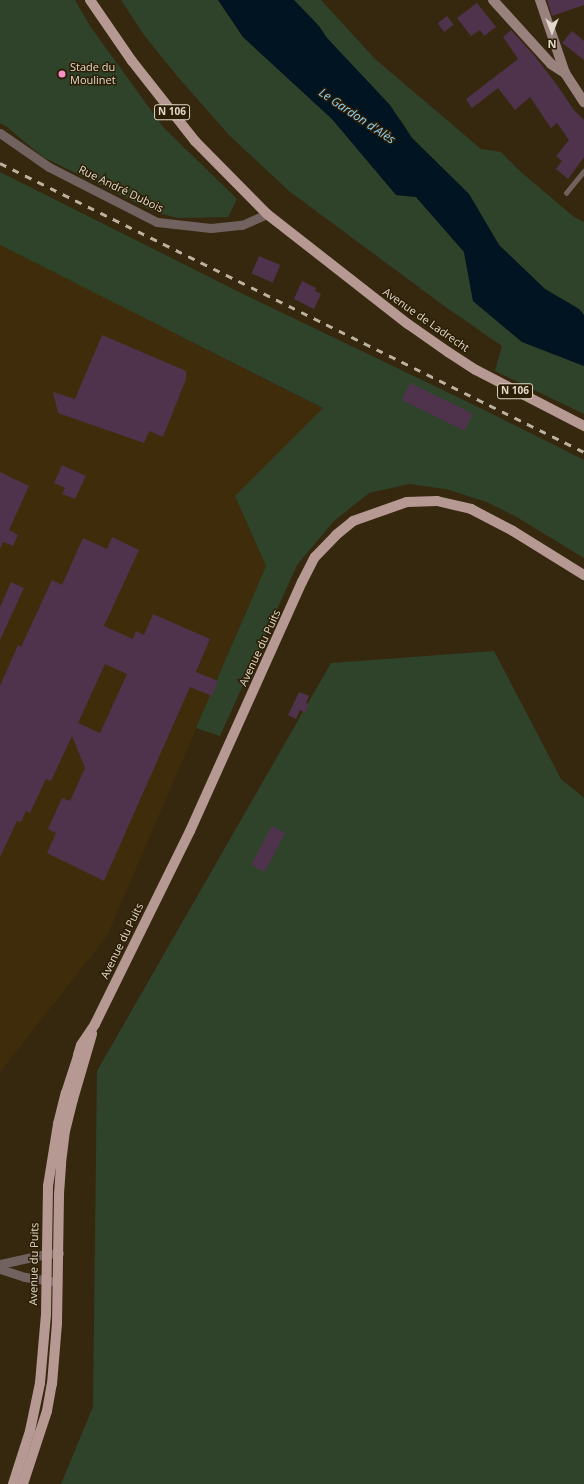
<!DOCTYPE html>
<html>
<head>
<meta charset="utf-8">
<style>
  body { margin:0 }
  #map { position:relative; width:584px; height:1484px; overflow:hidden; background:#36280f; font-family:"Open Sans",sans-serif }
  div>[style] { position:absolute }
  .built>* { inset:0; background:#3e2c0b }
  .green>* { inset:0; background:#2f432b }
  .water>* { inset:0; background:#001422 }
  .building>* { inset:0; background:#4f334c; transform-origin:0 0 }
  .lane>* { height:4.5px; margin:-2.25px; padding:0 2.25px; transform-origin:2.25px; border-radius:2.25px; background:#716260 }
  .street>* { height:9px; margin:-4.5px; padding:0 4.5px; transform-origin:4.5px; border-radius:4.5px; background:#716260 }
  .secondary>* { height:10px; margin:-5px; padding:0 5px; transform-origin:5px; border-radius:5px; background:#99817d }
  .primary>* { height:10px; margin:-5px; padding:0 5px; transform-origin:5px; border-radius:5px; background:#b79994 }
  .rail>* { height:3px; margin-top:-1.5px; transform-origin:0; background:repeating-linear-gradient(90deg,#bcb2a0 0 7px,transparent 0 14px) }
  .dots>* { width:11px; height:11px; translate:-50% -50%; box-sizing:border-box; border:2px solid #2c1e05; border-radius:50% }
  span { translate:-50% -50%; white-space:nowrap; text-align:center; line-height:1.15; -webkit-text-stroke:3px #2c1e05; paint-order:stroke }
  .shield-label span { padding:1px 3px; background:#2c1e05; border:1px solid; border-radius:3px; -webkit-text-stroke-width:0 }
  .shield-label { font-size:10px; color:#e1d8c9; font-weight:700 }
  .poi-label { font-size:11px; color:#e1d8c9 }
  .left { translate:0 -50%; text-align:left }
  .street-label { font-size:11px; color:#e1d8c9 }
  .water-label { font-size:12px; color:#90d3f9; font-style:italic }
  .north { position:absolute; left:532px; top:12px; width:40px; height:40px; -webkit-text-stroke:3px #2c1e05; paint-order:stroke; rotate:180deg; font-size:11px; font-weight:700; line-height:16px; text-align:center; color:#e1d8c9 }
  .north::after { content:''; display:block; margin:auto; width:14px; height:18px; background:#e1d8c9; clip-path:polygon(50% 0,100% 100%,50% 72%,0 100%) }
</style>
</head>
<body>
<div id="map">
  <div class="built">
    <div style="clip-path:polygon(0 245px,323px 408px,235px 496px,266px 566px,107px 936px,0 1072px)"></div>
  </div>
  <div class="green">
    <div style="clip-path:polygon(0 0,75px 0,90px 26px,163px 127px,237px 199px,228px 217px,178px 218px,155px 212px,43px 157px,7px 127px,0 123px)"></div>
    <div style="clip-path:polygon(121px 0,218px 0,243px 37px,332px 119px,396px 195px,416px 197px,464px 252px,473px 301px,522px 342px,584px 366px,584px 414px,495px 371px,502px 346px,447px 308px,289px 191px,229px 135px,178px 77px,144px 35px)"></div>
    <div style="clip-path:polygon(294px 0,321px 0,375px 59px,481px 149px,501px 152px,522px 173px,574px 217px,584px 222px,584px 315px,579px 309px,545px 289px,499px 245px,469px 194px,412px 138px,403px 123px,327px 38px,319px 26px)"></div>
    <div style="clip-path:polygon(0 172px,243px 294px,476px 406px,584px 460px,584px 558px,515px 516px,487px 502px,446px 489px,409px 484px,369px 493px,334px 521px,297px 565px,220px 736px,196px 728px,266px 566px,235px 496px,323px 408px,0 245px)"></div>
    <div style="clip-path:polygon(494px 651px,561px 779px,584px 798px,584px 1484px,61px 1484px,93px 1407px,97px 1071px,331px 663px)"></div>
  </div>
  <div class="water">
    <div style="clip-path:polygon(218px 0,294px 0,319px 26px,327px 38px,390px 105px,412px 138px,469px 194px,499px 245px,545px 289px,579px 309px,584px 315px,584px 366px,522px 342px,473px 301px,464px 252px,416px 197px,396px 195px,332px 119px,243px 37px)"></div>
  </div>
  <div class="building">
    <div style="clip-path:polygon(547px 0,584px 0,584px 5px,552px 16px)"></div>
    <div style="clip-path:polygon(477px 3px,496px 27px,484px 36px,480px 30px,471px 36px,457px 18px)"></div>
    <div style="left:447px;top:16px;width:11px;height:12px;rotate:52deg"></div>
    <div style="clip-path:polygon(511px 30px,533px 54px,557px 85px,573px 109px,584px 120px,584px 157px,568px 179px,556px 169px,562px 161px,556px 156px,569px 140px,557px 123px,551px 128px,530px 97px,515px 110px,498px 88px,472px 108px,466px 99px,518px 59px,503px 37px)"></div>
    <div style="clip-path:polygon(572px 31px,584px 41px,584px 60px,562px 43px)"></div>
    <div style="left:259px;top:256px;width:23px;height:19px;rotate:23deg"></div>
    <div style="clip-path:polygon(302px 281px,316px 288px,315px 291px,321px 294px,314px 309px,294px 299px)"></div>
    <div style="clip-path:polygon(102px 335px,186px 371px,186px 379px,163px 437px,149px 431px,144px 443px,58px 413px,53px 392px,75px 399px)"></div>
    <div style="left:410px;top:383px;width:70px;height:19px;rotate:26deg"></div>
    <div style="clip-path:polygon(62px 465px,86px 476px,75px 499px,62px 494px,65px 488px,54px 483px)"></div>
    <div style="clip-path:polygon(0 472px,29px 486px,9px 530px,18px 535px,13px 546px,3px 542px,0 549px)"></div>
    <div style="clip-path:polygon(evenodd,112px 537px,139px 550px,104px 626px,133px 639px,136px 631px,144px 635px,153px 614px,210px 639px,196px 672px,218px 681px,212px 696px,190px 687px,104px 881px,47px 853px,56px 833px,48px 829px,62px 798px,70px 801px,85px 768px,72px 736px,51px 781px,46px 779px,30px 813px,26px 811px,21px 822px,17px 821px,0 857px,0 686px,18px 645px,21px 647px,52px 580px,62px 585px,83px 538px,107px 549px,112px 537px,105px 664px,127px 674px,100px 733px,78px 723px,105px 664px)"></div>
    <div style="clip-path:polygon(11px 582px,24px 588px,0 640px,0 607px)"></div>
    <div style="clip-path:polygon(299px 692px,309px 696px,306px 703px,309px 704px,305px 713px,300px 710px,296px 719px,288px 715px)"></div>
    <div style="left:272px;top:826px;width:15px;height:44px;rotate:28deg"></div>
  </div>
  <div class="lane">
    <div style="left:566px;top:193px;width:28px;rotate:-51deg"></div>
  </div>
  <div class="street">
    <div style="left:0;top:133px;width:60px;rotate:34.8deg"></div>
    <div style="left:49px;top:167px;width:121px;rotate:27deg"></div>
    <div style="left:157px;top:222px;width:54px;rotate:6.3deg"></div>
    <div style="left:211px;top:228px;width:31px;rotate:-6deg"></div>
    <div style="left:242px;top:225px;width:27px;rotate:-24deg"></div>
    <div style="left:0;top:1264px;width:47px;rotate:-12.3deg"></div>
    <div style="left:46px;top:1254px;width:13px;rotate:-4deg"></div>
    <div style="left:0;top:1269px;width:26px;rotate:18deg"></div>
    <div style="left:25px;top:1277px;width:33px;rotate:9deg"></div>
  </div>
  <div class="secondary">
    <div style="left:493px;top:0;width:86px;rotate:47.8deg"></div>
    <div style="left:551px;top:64px;width:17px;rotate:33deg"></div>
    <div style="left:540px;top:0;width:77px;rotate:71.1deg"></div>
    <div style="left:565px;top:73px;width:35px;rotate:57deg"></div>
  </div>
  <div class="primary">
    <div style="left:90px;top:0;width:74px;rotate:55.5deg"></div>
    <div style="left:132px;top:61px;width:102px;rotate:51.8deg"></div>
    <div style="left:195px;top:141px;width:103px;rotate:45.4deg"></div>
    <div style="left:267px;top:214px;width:179px;rotate:38deg"></div>
    <div style="left:408px;top:324px;width:49px;rotate:35deg"></div>
    <div style="left:448px;top:352px;width:33px;rotate:33deg"></div>
    <div style="left:476px;top:370px;width:122px;rotate:27.4deg"></div>
    <div style="left:13px;top:1484px;width:56px;rotate:-72.2deg"></div>
    <div style="left:30px;top:1431px;width:49px;rotate:-78.2deg"></div>
    <div style="left:40px;top:1383px;width:68px;rotate:-85deg"></div>
    <div style="left:46px;top:1315px;width:129px;rotate:-89.1deg"></div>
    <div style="left:48px;top:1186px;width:63px;rotate:-80.8deg"></div>
    <div style="left:58px;top:1124px;width:32px;rotate:-76deg"></div>
    <div style="left:66px;top:1093px;width:40px;rotate:-72deg"></div>
    <div style="left:78px;top:1055px;width:10px;rotate:-73deg"></div>
    <div style="left:81px;top:1045px;width:25px;rotate:-56deg"></div>
    <div style="left:95px;top:1024px;width:215px;rotate:-63.8deg"></div>
    <div style="left:190px;top:831px;width:273px;rotate:-65.8deg"></div>
    <div style="left:302px;top:582px;width:28px;rotate:-63deg"></div>
    <div style="left:315px;top:557px;width:30px;rotate:-46deg"></div>
    <div style="left:336px;top:535px;width:22px;rotate:-39deg"></div>
    <div style="left:353px;top:521px;width:57px;rotate:-19.4deg"></div>
    <div style="left:407px;top:502px;width:30px;rotate:-2deg"></div>
    <div style="left:437px;top:501px;width:35px;rotate:13deg"></div>
    <div style="left:471px;top:509px;width:47px;rotate:27.6deg"></div>
    <div style="left:513px;top:531px;width:84px;rotate:31.8deg"></div>
    <div style="left:23px;top:1484px;width:77px;rotate:-71.8deg"></div>
    <div style="left:47px;top:1411px;width:27px;rotate:-80deg"></div>
    <div style="left:52px;top:1384px;width:61px;rotate:-85.3deg"></div>
    <div style="left:57px;top:1323px;width:129px;rotate:-89.1deg"></div>
    <div style="left:59px;top:1194px;width:31px;rotate:-86deg"></div>
    <div style="left:61px;top:1163px;width:32px;rotate:-83deg"></div>
    <div style="left:65px;top:1131px;width:33px;rotate:-76deg"></div>
    <div style="left:73px;top:1099px;width:68px;rotate:-73.7deg"></div>
  </div>
  <div class="rail">
    <div style="left:0;top:163px;width:652px;rotate:26.33deg"></div>
  </div>
  <div class="dots">
    <div style="left:62px;top:74px;background:#fa8fc7"></div>
  </div>
  <div class="shield-label">
    <span style="left:172px;top:112px">N 106</span>
    <span style="left:515px;top:391px">N 106</span>
  </div>
  <div class="poi-label">
    <span class="left" style="left:70px;top:74px">Stade du<br>Moulinet</span>
  </div>
  <div class="street-label">
    <span style="left:121px;top:189px;rotate:26deg">Rue André Dubois</span>
    <span style="left:426px;top:320px;rotate:35deg">Avenue de Ladrecht</span>
    <span style="left:260px;top:648px;rotate:-65deg">Avenue du Puits</span>
    <span style="left:122px;top:941px;rotate:-64deg">Avenue du Puits</span>
    <span style="left:34px;top:1264px;rotate:-89deg">Avenue du Puits</span>
  </div>
  <div class="water-label">
    <span style="left:357px;top:116px;rotate:34deg">Le Gardon d'Alès</span>
  </div>
  <div class="north">N</div>
</div>
</body>
</html>
